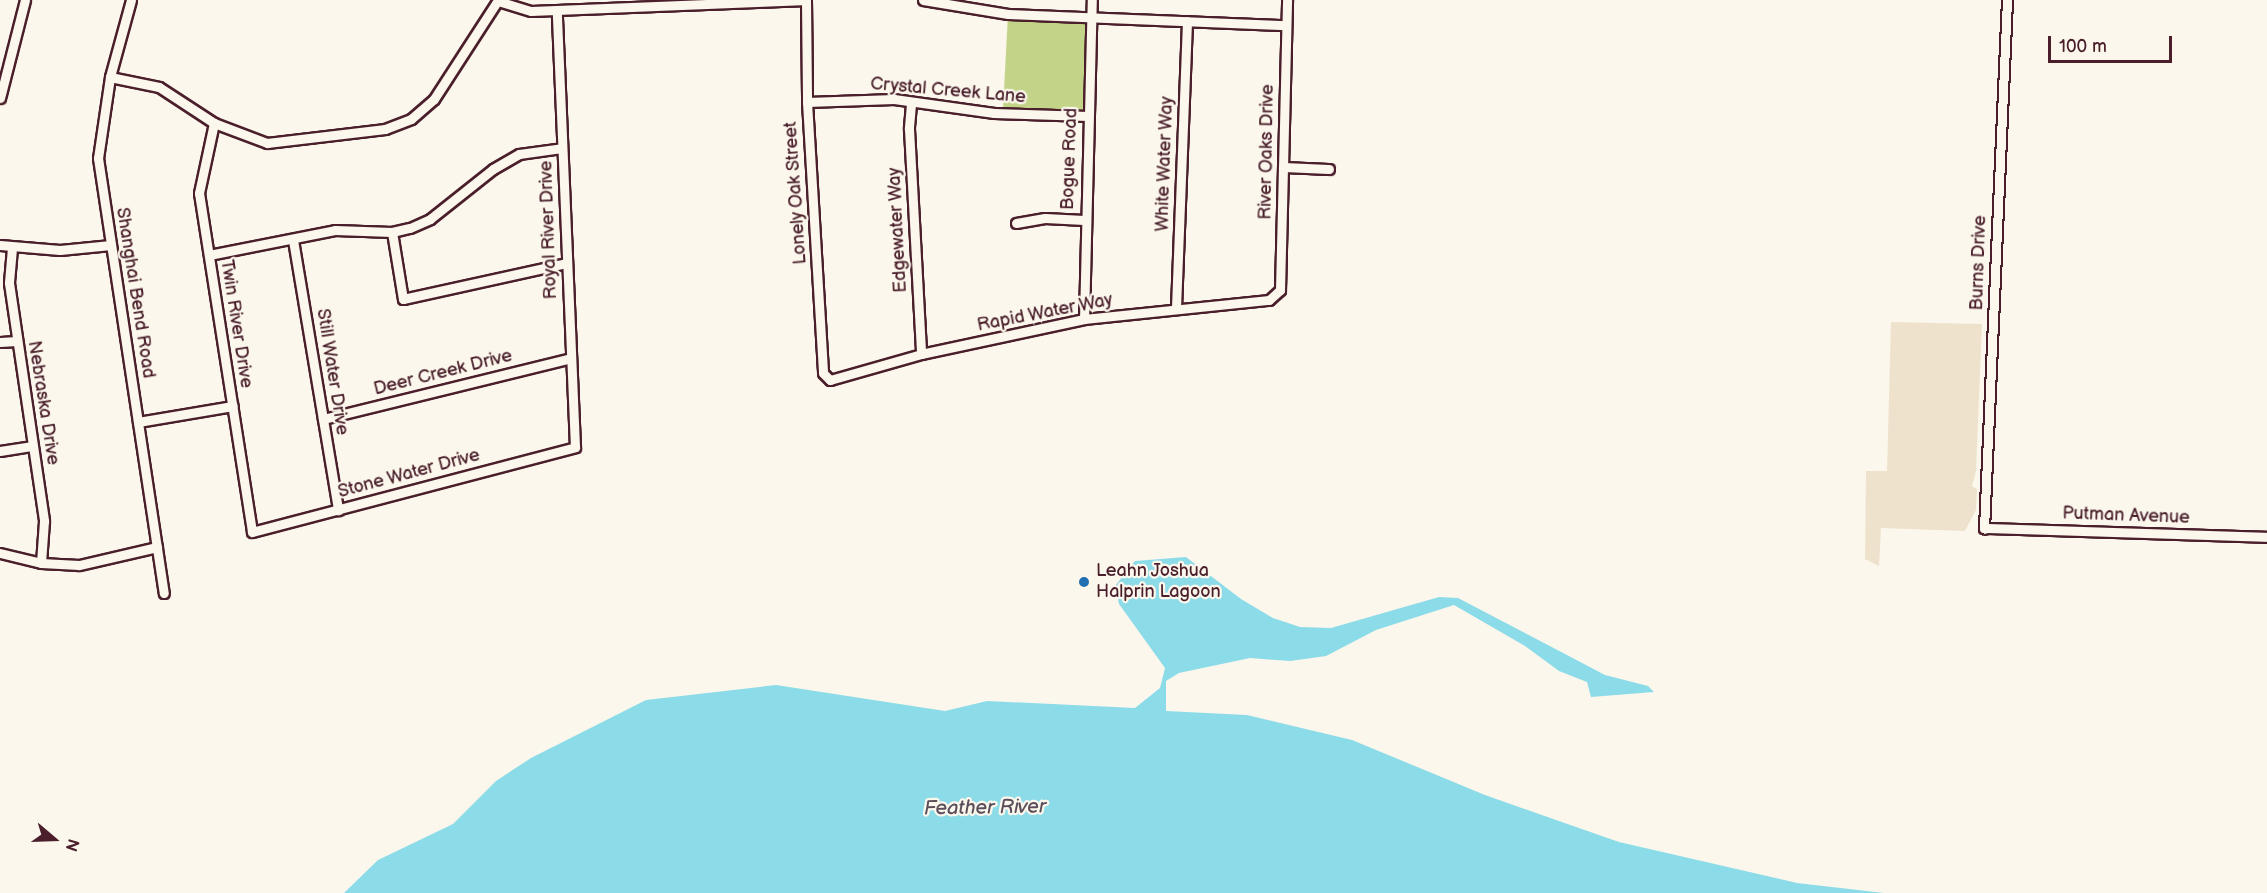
<!DOCTYPE html>
<html>
<head>
<meta charset="utf-8">
<style>
  body { margin:0 }
  #map { position:relative; width:2267px; height:893px; overflow:hidden; background:#fbf7ec; font-family:"Balsamiq Sans",sans-serif }
  div>[style] { position:absolute }
  .built>* { inset:0; background:#efe2cd }
  .green>* { inset:0; background:#c3d488; transform-origin:0 0 }
  .water>* { inset:0; background:#8cdbe8 }
  .roads { filter:drop-shadow(2px 0 #4a1f2b) drop-shadow(-2px 0 #4a1f2b) drop-shadow(0 2px #4a1f2b) drop-shadow(0 -2px #4a1f2b) }
  .minor>* { height:9px; margin:-4.5px; padding:0 4.5px; transform-origin:4.5px; border-radius:4.5px; background:#fbf7ec }
  .dots>* { width:16px; height:16px; translate:-50% -50%; box-sizing:border-box; border:3px solid #fbf7ec; border-radius:50% }
  span { translate:-50% -50%; white-space:nowrap; text-align:center; line-height:1.15; -webkit-text-stroke:4.5px #fbf7ec; paint-order:stroke }
  .street-label { font-size:18px; color:#4a1f2b }
  .poi-label { font-size:18px; color:#4a1f2b }
  .left { translate:0 -50%; text-align:left }
  .water-label { font-size:20px; color:#5a4e5a; font-style:italic }
  .north { position:absolute; left:24px; top:809px; width:60px; height:60px; -webkit-text-stroke:4px #fbf7ec; paint-order:stroke; rotate:109deg; font-size:16px; font-weight:700; line-height:24px; text-align:center; color:#4a1f2b }
  .north::after { content:''; display:block; margin:auto; width:21px; height:27px; background:#4a1f2b; clip-path:polygon(50% 0,100% 100%,50% 72%,0 100%) }
  .scale { position:absolute; left:2048px; top:36px; width:124px; height:27px; box-sizing:border-box; border:3px solid #4a1f2b; border-top:0; padding-left:8px; font-size:18px; line-height:21px; white-space:nowrap; color:#4a1f2b; -webkit-text-stroke:4px #fbf7ec; paint-order:stroke }
</style>
</head>
<body>
<div id="map">
  <div class="built">
    <div style="clip-path:polygon(1891px 322px,1982px 324px,1976px 471px,1972px 486px,1977px 489px,1976px 510px,1965px 531px,1881px 528px,1879px 566px,1865px 559px,1866px 471px,1887px 471px)"></div>
  </div>
  <div class="green">
    <div style="left:1008px;top:14px;width:83px;height:100px;rotate:3deg"></div>
  </div>
  <div class="water">
    <div style="clip-path:polygon(1186px 557px,1241px 599px,1273px 618px,1300px 627px,1331px 628px,1439px 597px,1458px 598px,1605px 675px,1648px 686px,1654px 692px,1591px 697px,1587px 682px,1559px 671px,1525px 646px,1454px 605px,1376px 630px,1326px 656px,1290px 661px,1250px 658px,1179px 673px,1166px 681px,1166px 711px,1247px 715px,1352px 740px,1485px 795px,1619px 842px,1797px 883px,1884px 893px,344px 893px,378px 860px,453px 824px,496px 781px,531px 758px,646px 700px,776px 685px,945px 711px,987px 701px,1135px 708px,1160px 688px,1165px 668px,1119px 604px,1115px 586px,1135px 561px)"></div>
  </div>
  <div class="roads">
    <div class="minor">
      <div style="left:131px;top:0;width:80px;rotate:105.3deg"></div>
      <div style="left:110px;top:77px;width:82px;rotate:98.4deg"></div>
      <div style="left:98px;top:158px;width:440px;rotate:81.4deg"></div>
      <div style="left:806px;top:0;width:102px;rotate:89.4deg"></div>
      <div style="left:807px;top:102px;width:271px;rotate:86.6deg"></div>
      <div style="left:823px;top:373px;width:10px;rotate:45deg"></div>
      <div style="left:830px;top:380px;width:95px;rotate:-15.9deg"></div>
      <div style="left:921px;top:354px;width:167px;rotate:-12.1deg"></div>
      <div style="left:1084px;top:319px;width:186px;rotate:-5.9deg"></div>
      <div style="left:1269px;top:300px;width:15px;rotate:-42deg"></div>
      <div style="left:1280px;top:290px;width:290px;rotate:-88.6deg"></div>
      <div style="left:923px;top:0;width:86px;rotate:9.4deg"></div>
      <div style="left:1008px;top:14px;width:278px;rotate:2.3deg"></div>
      <div style="left:2007px;top:0;width:529px;rotate:92.49deg"></div>
      <div style="left:1984px;top:528px;width:283px;rotate:1.8deg"></div>
      <div style="left:498px;top:1px;width:34px;rotate:17deg"></div>
      <div style="left:531px;top:11px;width:270px;rotate:-2.3deg"></div>
      <div style="left:110px;top:77px;width:50px;rotate:11.5deg"></div>
      <div style="left:159px;top:87px;width:66px;rotate:33.2deg"></div>
      <div style="left:214px;top:123px;width:57px;rotate:20.7deg"></div>
      <div style="left:267px;top:143px;width:119px;rotate:-6.8deg"></div>
      <div style="left:385px;top:129px;width:28px;rotate:-21deg"></div>
      <div style="left:411px;top:119px;width:30px;rotate:-41deg"></div>
      <div style="left:434px;top:99px;width:118px;rotate:-57.1deg"></div>
      <div style="left:0;top:98px;width:101px;rotate:-75.7deg"></div>
      <div style="left:807px;top:102px;width:87px;rotate:-2deg"></div>
      <div style="left:894px;top:99px;width:101px;rotate:8deg"></div>
      <div style="left:994px;top:113px;width:94px;rotate:1.8deg"></div>
      <div style="left:911px;top:104px;width:25px;rotate:95deg"></div>
      <div style="left:909px;top:129px;width:225px;rotate:86.9deg"></div>
      <div style="left:214px;top:123px;width:72px;rotate:102.1deg"></div>
      <div style="left:199px;top:193px;width:343px;rotate:81.1deg"></div>
      <div style="left:252px;top:532px;width:334px;rotate:-14.7deg"></div>
      <div style="left:575px;top:447px;width:437px;rotate:-92.4deg"></div>
      <div style="left:1283px;top:167px;width:46px;rotate:2.5deg"></div>
      <div style="left:1016px;top:223px;width:29px;rotate:-10deg"></div>
      <div style="left:1045px;top:218px;width:39px;rotate:3deg"></div>
      <div style="left:392px;top:232px;width:68px;rotate:80.7deg"></div>
      <div style="left:403px;top:299px;width:168px;rotate:-12.4deg"></div>
      <div style="left:293px;top:240px;width:274px;rotate:80.5deg"></div>
      <div style="left:0;top:245px;width:60px;rotate:4.8deg"></div>
      <div style="left:60px;top:250px;width:51px;rotate:-5.6deg"></div>
      <div style="left:12px;top:248px;width:35px;rotate:95deg"></div>
      <div style="left:9px;top:283px;width:241px;rotate:81.6deg"></div>
      <div style="left:44px;top:521px;width:42px;rotate:94.1deg"></div>
      <div style="left:209px;top:255px;width:128px;rotate:-11.2deg"></div>
      <div style="left:335px;top:230px;width:57px;rotate:2deg"></div>
      <div style="left:392px;top:232px;width:18px;rotate:-13deg"></div>
      <div style="left:410px;top:228px;width:22px;rotate:-24deg"></div>
      <div style="left:430px;top:219px;width:80px;rotate:-38.4deg"></div>
      <div style="left:493px;top:169px;width:30px;rotate:-30deg"></div>
      <div style="left:519px;top:154px;width:43px;rotate:-7.9deg"></div>
      <div style="left:1176px;top:308px;width:287px;rotate:-87.8deg"></div>
      <div style="left:1084px;top:319px;width:319px;rotate:-88.6deg"></div>
      <div style="left:0;top:342px;width:17px;rotate:-3deg"></div>
      <div style="left:323px;top:419px;width:255px;rotate:-13.8deg"></div>
      <div style="left:138px;top:422px;width:96px;rotate:-9.6deg"></div>
      <div style="left:0;top:451px;width:33px;rotate:-9deg"></div>
      <div style="left:0;top:553px;width:42px;rotate:13.7deg"></div>
      <div style="left:41px;top:563px;width:38px;rotate:3deg"></div>
      <div style="left:79px;top:565px;width:80px;rotate:-13deg"></div>
    </div>
  </div>
  <div class="dots">
    <div style="left:1084px;top:582px;background:#1f6fb2"></div>
  </div>
  <div class="street-label">
    <span style="left:948px;top:91px;rotate:5deg">Crystal Creek Lane</span>
    <span style="left:1267px;top:152px;rotate:-89deg">River Oaks Drive</span>
    <span style="left:1070px;top:159px;rotate:-88deg">Bogue Road</span>
    <span style="left:1165px;top:164px;rotate:-88deg">White Water Way</span>
    <span style="left:796px;top:193px;rotate:-94deg">Lonely Oak Street</span>
    <span style="left:549px;top:230px;rotate:-92deg">Royal River Drive</span>
    <span style="left:898px;top:230px;rotate:-93deg">Edgewater Way</span>
    <span style="left:1979px;top:263px;rotate:-88deg">Burns Drive</span>
    <span style="left:135px;top:293px;rotate:81deg">Shanghai Bend Road</span>
    <span style="left:1045px;top:313px;rotate:-11deg">Rapid Water Way</span>
    <span style="left:236px;top:324px;rotate:81deg">Twin River Drive</span>
    <span style="left:332px;top:372px;rotate:81deg">Still Water Drive</span>
    <span style="left:443px;top:373px;rotate:-14deg">Deer Creek Drive</span>
    <span style="left:43px;top:403px;rotate:81deg">Nebraska Drive</span>
    <span style="left:409px;top:474px;rotate:-15deg">Stone Water Drive</span>
    <span style="left:2126px;top:516px;rotate:2deg">Putman Avenue</span>
  </div>
  <div class="poi-label">
    <span class="left" style="left:1096px;top:582px">Leahn Joshua<br>Halprin Lagoon</span>
  </div>
  <div class="water-label">
    <span style="left:985px;top:808px;rotate:-1deg">Feather River</span>
  </div>
  <div class="north">N</div>
  <div class="scale">100 m</div>
</div>
</body>
</html>
